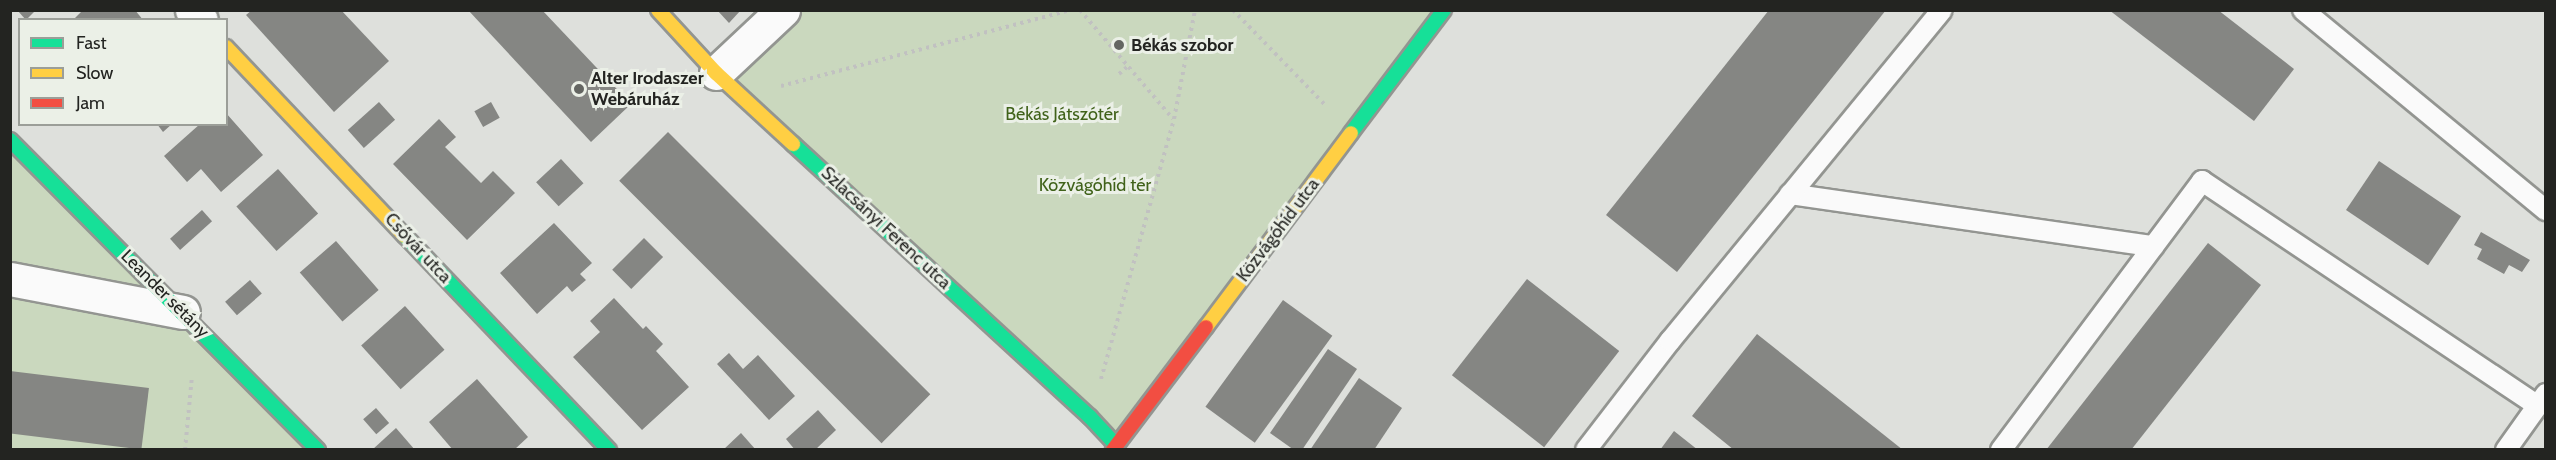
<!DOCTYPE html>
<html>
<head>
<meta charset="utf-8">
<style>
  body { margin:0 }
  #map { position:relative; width:2556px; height:460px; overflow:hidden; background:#dee0dc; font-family:Cabin,sans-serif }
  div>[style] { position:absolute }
  .green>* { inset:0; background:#cad8be }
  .building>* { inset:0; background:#858683; transform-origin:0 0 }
  .path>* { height:4px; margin-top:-2px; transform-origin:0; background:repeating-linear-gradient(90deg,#c1c1c1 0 3px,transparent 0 7.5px) }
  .roads { filter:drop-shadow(2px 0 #939591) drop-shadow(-2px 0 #939591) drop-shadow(0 2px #939591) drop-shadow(0 -2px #939591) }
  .lane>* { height:20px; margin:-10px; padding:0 10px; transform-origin:10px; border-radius:10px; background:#fafafa }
  .street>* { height:33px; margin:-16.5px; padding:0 16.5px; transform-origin:16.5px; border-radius:16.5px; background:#fafafa }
  .fast>* { height:14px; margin:-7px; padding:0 7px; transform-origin:7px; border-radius:7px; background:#16e098 }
  .slow>* { height:14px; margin:-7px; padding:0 7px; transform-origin:7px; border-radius:7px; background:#ffcf43 }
  .jam>* { height:14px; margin:-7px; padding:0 7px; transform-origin:7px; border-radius:7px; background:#f24e42 }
  .dots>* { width:16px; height:16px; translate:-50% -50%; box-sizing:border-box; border:3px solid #ebf0e7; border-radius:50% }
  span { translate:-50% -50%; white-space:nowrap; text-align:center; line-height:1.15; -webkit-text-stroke:6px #ebf0e7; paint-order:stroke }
  .poi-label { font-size:18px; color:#232421; font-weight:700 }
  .left { translate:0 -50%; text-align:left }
  .park-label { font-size:18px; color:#40621a }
  .street-label { font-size:18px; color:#232421 }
  .frame { position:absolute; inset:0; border:12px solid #232421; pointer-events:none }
  .legend { position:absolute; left:18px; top:18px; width:210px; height:108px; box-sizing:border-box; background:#ebf0e7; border:2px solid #9b9e98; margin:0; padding:8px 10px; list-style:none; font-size:18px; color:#232421 }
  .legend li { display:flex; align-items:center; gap:12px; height:30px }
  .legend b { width:30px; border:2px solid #9b9e98 }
</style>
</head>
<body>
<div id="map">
  <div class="green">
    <div style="clip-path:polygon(783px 11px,1444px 11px,1116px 445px,716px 73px)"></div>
    <div style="clip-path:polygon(11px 147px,308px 449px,11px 449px)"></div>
  </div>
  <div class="building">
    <div style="clip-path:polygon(17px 10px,36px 10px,26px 20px)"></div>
    <div style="clip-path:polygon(83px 10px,135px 10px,143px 20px,73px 20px)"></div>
    <div style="clip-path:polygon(252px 10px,341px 10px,389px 61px,334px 112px,246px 15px)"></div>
    <div style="clip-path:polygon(468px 10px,542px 10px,631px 104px,591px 142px)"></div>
    <div style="clip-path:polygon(717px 10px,741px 10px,729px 23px)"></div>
    <div style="clip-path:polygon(1769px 10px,1886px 10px,1677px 272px,1606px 215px)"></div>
    <div style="clip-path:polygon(2109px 10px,2218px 10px,2294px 69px,2254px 121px)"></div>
    <div style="left:379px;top:102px;width:24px;height:42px;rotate:48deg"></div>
    <div style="left:491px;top:102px;width:18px;height:19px;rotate:61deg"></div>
    <div style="clip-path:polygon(226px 113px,263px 155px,221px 192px,201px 169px,187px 182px,164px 156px,200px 124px,226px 124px)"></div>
    <div style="clip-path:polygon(439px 119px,456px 137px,445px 147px,481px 183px,493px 171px,515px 193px,467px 240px,393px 164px)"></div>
    <div style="clip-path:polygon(157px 124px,172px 124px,163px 132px)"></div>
    <div style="left:668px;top:132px;width:371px;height:69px;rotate:45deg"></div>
    <div style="left:561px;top:159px;width:33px;height:34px;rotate:47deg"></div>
    <div style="left:2379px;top:161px;width:99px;height:59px;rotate:34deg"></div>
    <div style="left:278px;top:169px;width:60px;height:56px;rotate:48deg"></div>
    <div style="left:202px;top:210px;width:15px;height:43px;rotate:48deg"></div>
    <div style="clip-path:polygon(554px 223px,592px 263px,580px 274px,586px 280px,572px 292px,567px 286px,537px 314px,500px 273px)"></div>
    <div style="clip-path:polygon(2481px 232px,2530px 260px,2522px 272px,2509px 265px,2504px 274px,2477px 259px,2482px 249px,2474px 245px)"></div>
    <div style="left:644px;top:238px;width:27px;height:45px;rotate:45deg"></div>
    <div style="left:336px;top:241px;width:65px;height:48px;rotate:49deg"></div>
    <div style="clip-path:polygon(2208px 243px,2261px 285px,2131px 450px,2046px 450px)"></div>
    <div style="left:1527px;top:279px;width:117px;height:122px;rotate:38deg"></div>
    <div style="left:250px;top:280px;width:18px;height:33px;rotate:49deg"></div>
    <div style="clip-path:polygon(614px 298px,643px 329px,646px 326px,663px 344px,656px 351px,689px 387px,642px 430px,573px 357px,600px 332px,590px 321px)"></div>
    <div style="left:1283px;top:300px;width:61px;height:132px;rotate:36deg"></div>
    <div style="left:405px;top:306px;width:59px;height:59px;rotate:48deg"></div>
    <div style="clip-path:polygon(1757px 334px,1903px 450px,1734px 450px,1692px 416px)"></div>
    <div style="clip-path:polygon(1328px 349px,1357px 369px,1302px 450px,1294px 450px,1270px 433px)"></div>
    <div style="clip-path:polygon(729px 353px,743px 369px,758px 355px,795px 396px,769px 420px,717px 364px)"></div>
    <div style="left:10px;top:371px;width:140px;height:62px;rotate:7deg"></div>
    <div style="clip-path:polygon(1359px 378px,1402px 408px,1374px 450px,1310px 450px)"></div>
    <div style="clip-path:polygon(477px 379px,528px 437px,514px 450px,453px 450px,429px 422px)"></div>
    <div style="left:376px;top:408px;width:20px;height:17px;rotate:49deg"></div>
    <div style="clip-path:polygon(818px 410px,836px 430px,815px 450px,795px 450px,786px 439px)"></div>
    <div style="clip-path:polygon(396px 428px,415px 450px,372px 450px)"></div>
    <div style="clip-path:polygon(1674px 431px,1698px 450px,1660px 450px)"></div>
    <div style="clip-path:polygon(741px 433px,756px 450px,723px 450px)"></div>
  </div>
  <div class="path">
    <div style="left:1080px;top:10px;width:143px;rotate:49.5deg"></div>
    <div style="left:1233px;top:10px;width:134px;rotate:45.9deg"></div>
    <div style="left:1119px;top:74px;width:11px;rotate:-41deg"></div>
    <div style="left:781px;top:86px;width:300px;rotate:-14.7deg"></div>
    <div style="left:1101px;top:379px;width:270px;rotate:-74.3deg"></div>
    <div style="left:1174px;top:119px;width:111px;rotate:-79.1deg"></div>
    <div style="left:185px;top:450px;width:74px;rotate:-84.6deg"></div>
  </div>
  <div class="roads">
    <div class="lane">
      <div style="left:2303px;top:10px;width:315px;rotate:39.5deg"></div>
      <div style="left:1790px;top:194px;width:367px;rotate:8.2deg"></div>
      <div style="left:1586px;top:450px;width:138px;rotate:-52.4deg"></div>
      <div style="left:1670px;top:341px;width:428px;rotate:-50.6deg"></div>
      <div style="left:2001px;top:450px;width:336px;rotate:-53.2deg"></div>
      <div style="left:2202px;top:181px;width:404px;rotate:33.8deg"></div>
      <div style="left:2506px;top:450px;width:69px;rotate:-54.5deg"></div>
    </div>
    <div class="street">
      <div style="left:192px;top:10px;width:13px;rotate:48deg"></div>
      <div style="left:716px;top:73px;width:92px;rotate:-43.2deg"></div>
      <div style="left:10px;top:279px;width:176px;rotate:10.8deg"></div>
    </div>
    <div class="fast">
      <div style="left:1351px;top:133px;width:154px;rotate:-52.9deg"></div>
      <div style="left:10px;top:140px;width:437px;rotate:45.2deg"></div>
      <div style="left:793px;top:144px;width:403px;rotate:42.6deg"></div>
      <div style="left:1090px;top:417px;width:38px;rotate:47deg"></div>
      <div style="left:405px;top:236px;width:296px;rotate:46.4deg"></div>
    </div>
    <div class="slow">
      <div style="left:658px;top:10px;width:86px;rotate:47.4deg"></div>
      <div style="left:716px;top:73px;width:105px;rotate:42.7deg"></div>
      <div style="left:226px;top:47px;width:260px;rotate:46.6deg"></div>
      <div style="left:1206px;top:327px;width:242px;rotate:-53.2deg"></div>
    </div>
    <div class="jam">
      <div style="left:1113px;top:450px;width:154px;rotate:-52.9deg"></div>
    </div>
  </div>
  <div class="dots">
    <div style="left:1119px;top:45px;background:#646662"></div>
    <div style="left:579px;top:89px;background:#646662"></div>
  </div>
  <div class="poi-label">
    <span class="left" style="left:1131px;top:45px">Békás szobor</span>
    <span class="left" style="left:591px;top:89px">Alter Irodaszer<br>Webáruház</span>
  </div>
  <div class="park-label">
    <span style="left:1062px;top:114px">Békás Játszótér</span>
    <span style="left:1095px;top:185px">Közvágóhíd tér</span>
  </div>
  <div class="street-label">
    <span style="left:886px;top:228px;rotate:43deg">Szlacsányi Ferenc utca</span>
    <span style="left:1278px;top:230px;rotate:-53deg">Közvágóhíd utca</span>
    <span style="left:418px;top:248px;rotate:47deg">Csővár utca</span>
    <span style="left:165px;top:294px;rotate:45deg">Leander sétány</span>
  </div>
  <div class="frame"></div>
  <ul class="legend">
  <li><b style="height:8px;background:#16e098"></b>Fast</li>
  <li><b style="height:8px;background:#ffcf43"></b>Slow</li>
  <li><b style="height:8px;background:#f24e42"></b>Jam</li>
  </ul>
</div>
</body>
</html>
